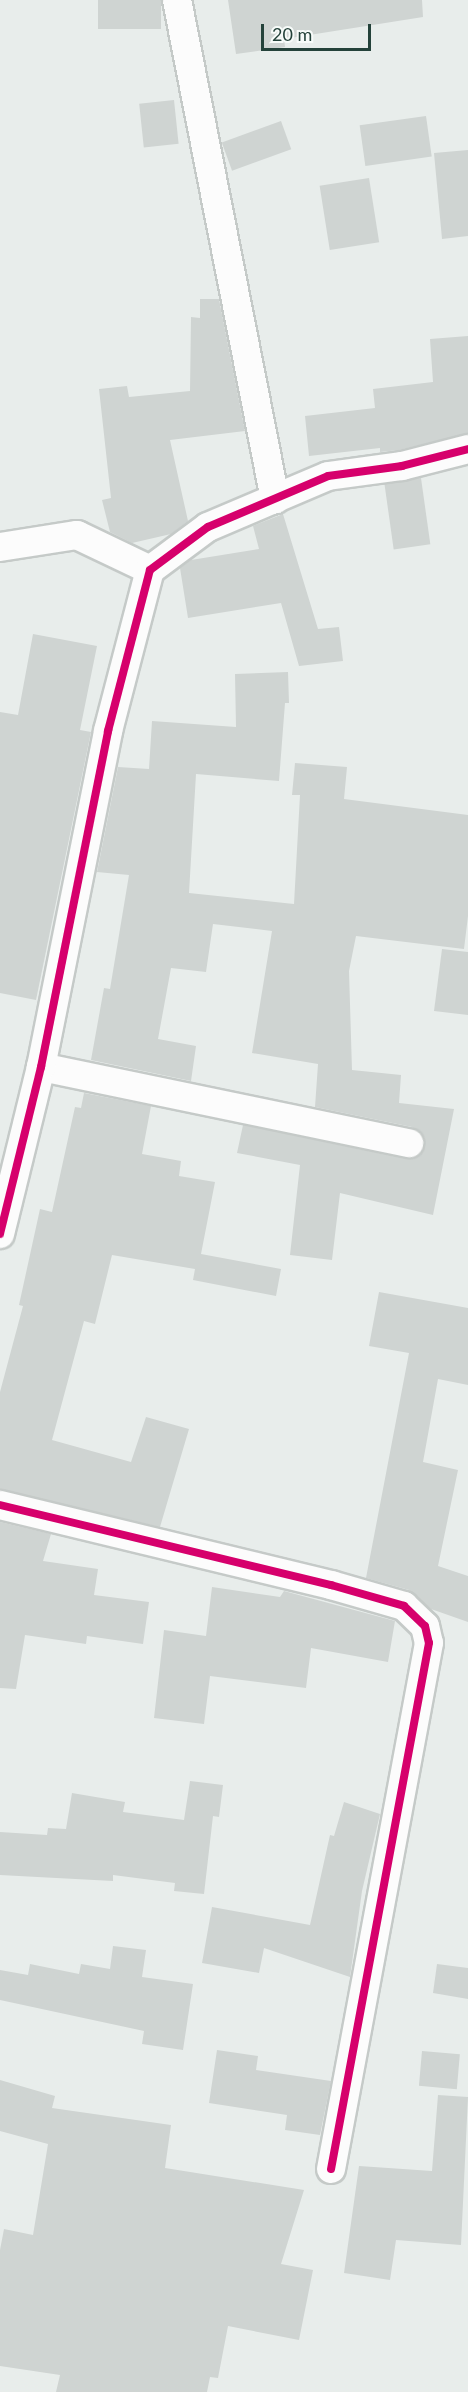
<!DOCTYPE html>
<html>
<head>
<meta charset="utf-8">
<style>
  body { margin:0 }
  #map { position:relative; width:468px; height:2392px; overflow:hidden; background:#e8edeb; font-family:Lato,sans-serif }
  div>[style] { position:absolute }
  .building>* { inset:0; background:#cfd4d2; transform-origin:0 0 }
  .roads { filter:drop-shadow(2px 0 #c5cac8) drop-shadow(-2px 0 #c5cac8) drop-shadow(0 2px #c5cac8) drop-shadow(0 -2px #c5cac8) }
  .minor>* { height:28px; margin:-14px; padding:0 14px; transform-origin:14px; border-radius:14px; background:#fcfcfc }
  .cycleway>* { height:8px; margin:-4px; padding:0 4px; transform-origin:4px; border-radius:4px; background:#d6006c }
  span { translate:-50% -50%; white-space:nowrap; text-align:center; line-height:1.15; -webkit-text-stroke:4.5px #f7fbf9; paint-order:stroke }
  .scale { position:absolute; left:261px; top:24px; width:110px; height:27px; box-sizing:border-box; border:3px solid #24423a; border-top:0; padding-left:8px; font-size:18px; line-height:21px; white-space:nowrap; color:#24423a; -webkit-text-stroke:4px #f7fbf9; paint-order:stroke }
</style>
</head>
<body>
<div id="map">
  <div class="building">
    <div style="left:98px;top:0;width:63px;height:29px"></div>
    <div style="clip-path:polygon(228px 0,422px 0,423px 17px,284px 39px,285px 47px,236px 54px)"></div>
    <div style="left:174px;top:100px;width:44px;height:35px;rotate:84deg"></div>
    <div style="left:426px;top:116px;width:41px;height:67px;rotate:82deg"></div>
    <div style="left:281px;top:121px;width:30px;height:63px;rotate:70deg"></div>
    <div style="clip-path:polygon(468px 150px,468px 236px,442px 239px,434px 153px)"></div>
    <div style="left:369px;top:178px;width:65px;height:50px;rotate:81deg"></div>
    <div style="clip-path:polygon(200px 299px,219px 299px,245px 431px,170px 440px,188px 521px,171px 534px,132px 543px,110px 532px,102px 500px,111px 498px,99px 389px,127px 386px,129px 397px,190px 391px,191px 317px,200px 318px)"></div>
    <div style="clip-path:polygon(468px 336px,468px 433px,399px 450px,380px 452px,380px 448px,309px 456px,305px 416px,375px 408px,373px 389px,433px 382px,430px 339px)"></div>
    <div style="left:421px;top:478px;width:67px;height:37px;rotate:82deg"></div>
    <div style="clip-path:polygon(283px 514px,318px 629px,339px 627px,343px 661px,299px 666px,281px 603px,188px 618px,180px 568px,191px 560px,259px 549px,253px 526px)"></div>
    <div style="clip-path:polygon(33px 634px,97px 646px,80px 730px,91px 732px,36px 1000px,0 993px,0 712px,18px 715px)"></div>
    <div style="clip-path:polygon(288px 672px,289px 703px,285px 703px,279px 781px,196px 774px,189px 893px,294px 904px,300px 795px,292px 795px,295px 763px,347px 767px,344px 799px,468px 815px,468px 916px,464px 949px,356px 936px,349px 971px,352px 1070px,401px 1075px,399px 1103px,454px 1109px,433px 1215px,340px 1193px,332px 1260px,290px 1255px,300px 1165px,237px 1153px,243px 1125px,406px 1159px,421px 1154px,425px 1138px,412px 1127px,315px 1107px,318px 1064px,252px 1053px,272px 931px,213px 924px,206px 972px,171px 968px,158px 1039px,196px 1046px,191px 1081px,91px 1060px,104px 988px,110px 989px,129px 875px,97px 872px,118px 767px,149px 769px,152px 721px,236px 727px,235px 674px)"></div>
    <div style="clip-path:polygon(442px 949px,468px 952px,468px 1015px,434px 1011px)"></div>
    <div style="clip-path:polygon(84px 1093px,151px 1106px,142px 1154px,181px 1161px,179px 1176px,215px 1182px,201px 1254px,281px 1269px,276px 1296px,193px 1280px,195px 1269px,112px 1255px,95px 1324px,84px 1321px,52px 1440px,131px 1462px,146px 1417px,189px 1429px,160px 1527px,0 1489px,0 1392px,23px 1306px,19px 1305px,40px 1209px,52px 1212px,75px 1107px,81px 1108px)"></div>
    <div style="clip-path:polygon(379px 1292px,468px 1308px,468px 1385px,438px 1379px,423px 1462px,458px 1470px,438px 1566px,468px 1576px,468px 1622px,431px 1609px,409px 1590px,366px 1578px,409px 1353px,369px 1346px)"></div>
    <div style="clip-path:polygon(0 1522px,51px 1534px,43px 1561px,98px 1569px,94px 1595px,149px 1602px,143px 1644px,87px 1636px,86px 1644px,25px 1635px,16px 1689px,0 1688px)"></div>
    <div style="clip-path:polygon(212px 1587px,280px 1597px,284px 1591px,395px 1621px,388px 1662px,311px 1648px,306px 1688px,210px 1676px,204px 1724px,154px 1718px,164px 1630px,206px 1636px)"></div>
    <div style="clip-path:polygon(190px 1781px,223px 1785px,219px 1817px,213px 1816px,204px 1894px,174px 1891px,175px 1883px,113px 1875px,113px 1881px,0 1875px,0 1832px,47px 1835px,48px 1828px,66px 1829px,72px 1793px,125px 1802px,123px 1812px,184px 1820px)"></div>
    <div style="clip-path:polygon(344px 1802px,380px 1814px,362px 1891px,350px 1977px,264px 1948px,259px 1973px,202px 1963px,212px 1907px,310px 1925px,330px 1835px,334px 1836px)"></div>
    <div style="clip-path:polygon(113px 1946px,146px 1950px,142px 1977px,193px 1984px,183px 2050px,142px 2044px,144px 2031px,0 2000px,0 1970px,28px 1975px,30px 1964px,79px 1974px,81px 1964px,110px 1969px)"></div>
    <div style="clip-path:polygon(437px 1964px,468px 1968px,468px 1999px,433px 1993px)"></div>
    <div style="clip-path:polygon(217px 2050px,258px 2056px,256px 2070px,331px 2081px,320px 2135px,285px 2130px,287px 2115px,209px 2103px)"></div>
    <div style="left:422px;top:2051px;width:38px;height:35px;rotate:5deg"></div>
    <div style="clip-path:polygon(0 2080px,55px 2096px,52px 2108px,171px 2125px,165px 2168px,304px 2190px,281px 2264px,313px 2270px,299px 2340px,228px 2326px,218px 2378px,210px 2377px,207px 2392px,56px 2392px,60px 2375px,0 2366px,0 2250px,4px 2229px,33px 2235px,48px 2144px,0 2131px)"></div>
    <div style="clip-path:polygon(438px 2095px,468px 2097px,461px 2245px,396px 2240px,390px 2280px,344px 2273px,359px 2166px,432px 2171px)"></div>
  </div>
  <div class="roads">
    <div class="minor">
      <div style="left:177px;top:0;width:509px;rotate:78.89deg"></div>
      <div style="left:0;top:547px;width:78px;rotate:-8.9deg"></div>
      <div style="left:77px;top:535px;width:81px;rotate:25.6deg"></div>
      <div style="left:41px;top:1067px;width:376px;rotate:11.7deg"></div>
      <div style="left:0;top:1234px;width:172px;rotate:-76.2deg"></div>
      <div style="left:41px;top:1067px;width:343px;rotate:-78.7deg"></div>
      <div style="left:108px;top:731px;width:166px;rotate:-75.4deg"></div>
      <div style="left:150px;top:570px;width:72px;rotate:-36.6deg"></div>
      <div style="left:208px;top:527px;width:130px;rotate:-23deg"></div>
      <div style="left:328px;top:476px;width:75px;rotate:-7.7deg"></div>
      <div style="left:402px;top:466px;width:68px;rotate:-14.4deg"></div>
      <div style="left:0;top:1505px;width:341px;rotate:13.6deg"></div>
      <div style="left:331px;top:1585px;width:76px;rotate:16deg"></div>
      <div style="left:404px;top:1606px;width:29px;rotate:44deg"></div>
      <div style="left:425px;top:1626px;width:17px;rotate:77deg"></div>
      <div style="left:429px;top:1643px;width:535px;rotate:100.55deg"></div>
    </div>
  </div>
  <div class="cycleway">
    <div style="left:0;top:1234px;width:172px;rotate:-76.2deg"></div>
    <div style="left:41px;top:1067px;width:343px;rotate:-78.7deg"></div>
    <div style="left:108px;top:731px;width:166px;rotate:-75.4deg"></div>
    <div style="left:150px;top:570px;width:72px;rotate:-36.6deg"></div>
    <div style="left:208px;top:527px;width:130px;rotate:-23deg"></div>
    <div style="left:328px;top:476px;width:75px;rotate:-7.7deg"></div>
    <div style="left:402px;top:466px;width:68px;rotate:-14.4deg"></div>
    <div style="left:0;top:1505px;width:341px;rotate:13.6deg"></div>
    <div style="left:331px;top:1585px;width:76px;rotate:16deg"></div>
    <div style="left:404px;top:1606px;width:29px;rotate:44deg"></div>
    <div style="left:425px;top:1626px;width:17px;rotate:77deg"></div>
    <div style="left:429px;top:1643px;width:535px;rotate:100.55deg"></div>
  </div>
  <div class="scale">20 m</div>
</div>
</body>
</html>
